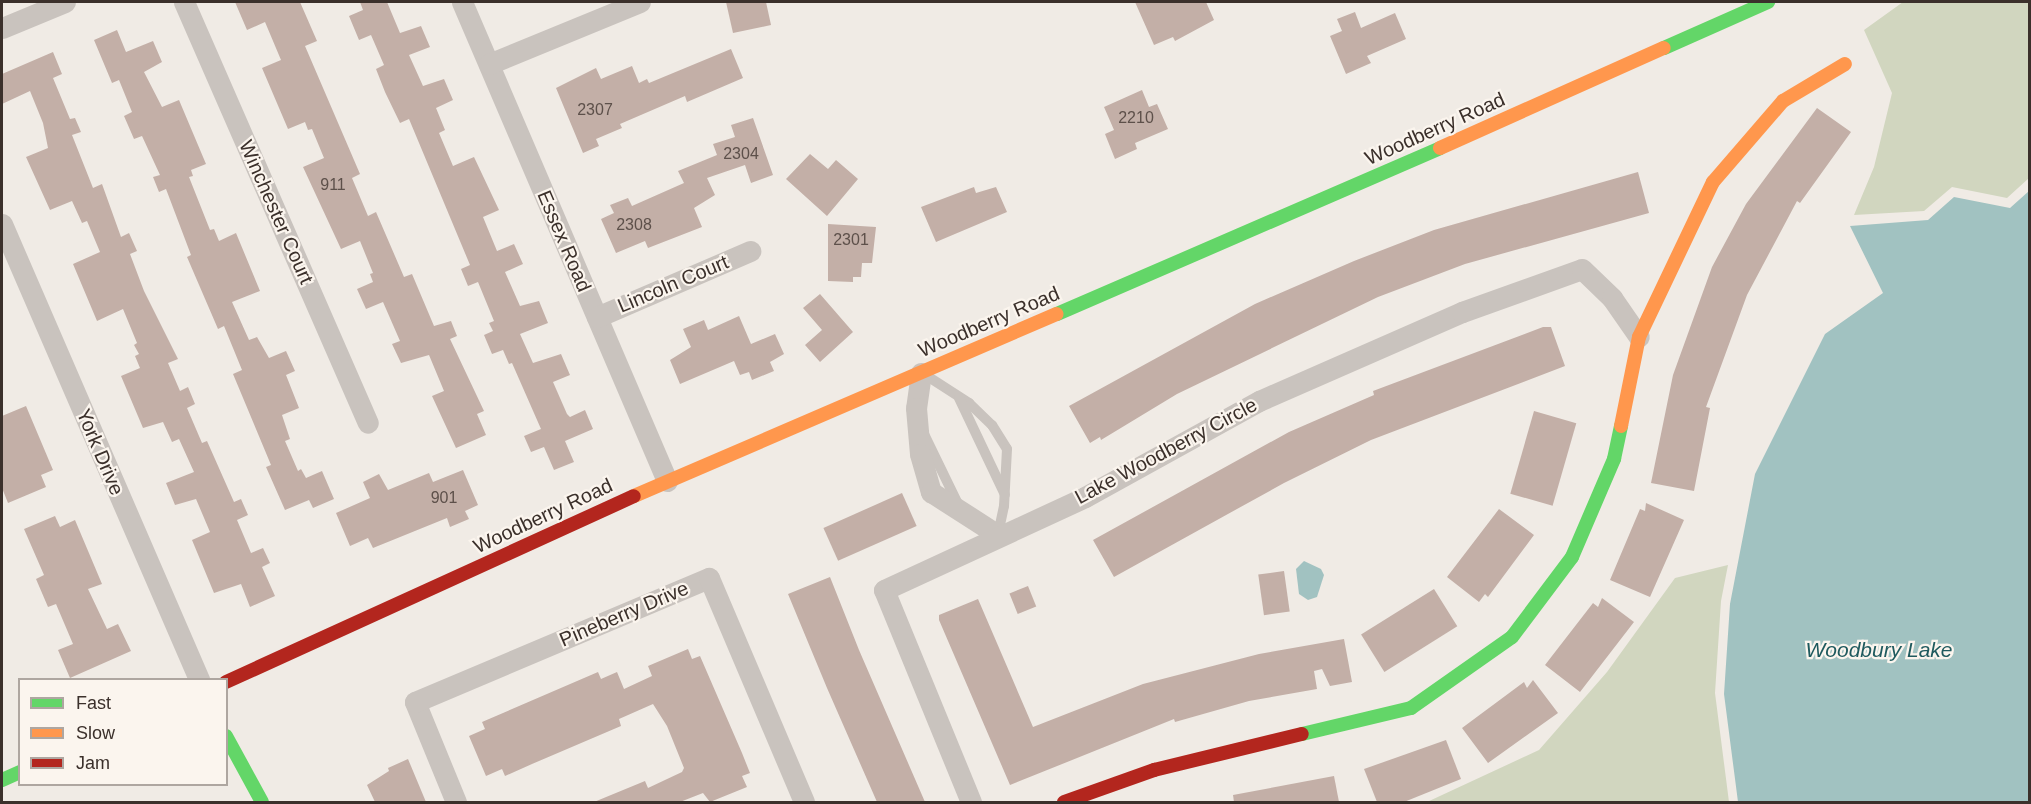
<!DOCTYPE html>
<html>
<head>
<meta charset="utf-8">
<style>
  body { margin:0 }
  #map { position:relative; width:2031px; height:804px; overflow:hidden; background:#f0ebe5; font-family:Arial,sans-serif }
  div>[style] { position:absolute }
  .green>* { inset:0; background:#d1d6bf }
  .water>* { inset:0; background:#a1c2c1 }
  .building>* { inset:0; background:#c3afa7; transform-origin:0 0 }
  .lane>* { height:10px; margin:-5px; padding:0 5px; transform-origin:5px; border-radius:5px; background:#c9c3be }
  .street>* { height:21px; margin:-10.5px; padding:0 10.5px; transform-origin:10.5px; border-radius:10.5px; background:#c9c3be }
  .fast>* { height:14px; margin:-7px; padding:0 7px; transform-origin:7px; border-radius:7px; background:#63d668 }
  .slow>* { height:14px; margin:-7px; padding:0 7px; transform-origin:7px; border-radius:7px; background:#ff974d }
  .jam>* { height:14px; margin:-7px; padding:0 7px; transform-origin:7px; border-radius:7px; background:#b3261e }
  span { translate:-50% -50%; white-space:nowrap; text-align:center; line-height:1.15; -webkit-text-stroke:4.5px #fbf5ee; paint-order:stroke }
  .number-label { font-size:16px; color:#5d504a }
  .number-label span { -webkit-text-stroke-width:0 }
  .street-label { font-size:20px; color:#3b302b }
  .water-label { font-size:21px; color:#1f5a5e; font-style:italic }
  .frame { position:absolute; inset:0; border:3px solid #3b302b; pointer-events:none }
  .legend { position:absolute; left:18px; top:678px; width:210px; height:108px; box-sizing:border-box; background:#fbf5ee; border:2px solid #aea6a0; margin:0; padding:8px 10px; list-style:none; font-size:18px; color:#3b302b }
  .legend li { display:flex; align-items:center; gap:12px; height:30px }
  .legend b { width:30px; border:2px solid #aea6a0 }
</style>
</head>
<body>
<div id="map">
  <div class="green">
    <div style="clip-path:polygon(1903px 2px,2029px 2px,2029px 178px,2007px 198px,1952px 187px,1924px 211px,1854px 215px,1874px 167px,1892px 93px,1864px 30px)"></div>
    <div style="clip-path:polygon(1728px 565px,1721px 601px,1715px 693px,1729px 802px,1427px 802px,1539px 750px,1607px 672px,1675px 578px)"></div>
  </div>
  <div class="water">
    <div style="clip-path:polygon(2029px 191px,2029px 802px,1738px 802px,1724px 694px,1730px 604px,1755px 474px,1825px 334px,1883px 293px,1850px 226px,1928px 220px,1954px 197px,2010px 208px)"></div>
    <div style="clip-path:polygon(1304px 561px,1321px 569px,1324px 575px,1317px 597px,1308px 600px,1299px 594px,1296px 569px)"></div>
  </div>
  <div class="building">
    <div style="clip-path:polygon(235px 2px,300px 2px,317px 41px,305px 46px,360px 174px,352px 178px,368px 216px,376px 212px,404px 277px,412px 274px,434px 326px,451px 321px,457px 336px,450px 339px,484px 411px,477px 414px,486px 435px,456px 448px,432px 396px,444px 391px,429px 355px,401px 363px,392px 344px,400px 341px,383px 302px,366px 309px,357px 289px,373px 282px,370px 274px,373px 273px,360px 241px,341px 249px,303px 167px,324px 158px,312px 129px,308px 130px,305px 122px,288px 129px,262px 68px,281px 60px,265px 22px,247px 30px)"></div>
    <div style="clip-path:polygon(360px 2px,387px 2px,400px 33px,421px 26px,430px 47px,409px 55px,423px 86px,444px 79px,453px 100px,436px 108px,445px 130px,439px 133px,453px 166px,474px 157px,499px 210px,483px 217px,497px 251px,514px 244px,523px 264px,505px 272px,520px 306px,539px 301px,548px 323px,520px 334px,533px 363px,561px 354px,570px 375px,553px 382px,567px 414px,570px 417px,585px 410px,593px 429px,565px 441px,574px 462px,554px 470px,544px 447px,531px 452px,524px 436px,541px 429px,512px 363px,509px 364px,503px 350px,492px 354px,484px 335px,493px 331px,489px 323px,494px 321px,478px 282px,468px 286px,461px 269px,470px 265px,409px 119px,400px 123px,385px 92px,376px 69px,384px 65px,371px 35px,359px 40px,349px 16px,363px 10px)"></div>
    <div style="clip-path:polygon(726px 2px,766px 2px,771px 25px,733px 33px)"></div>
    <div style="clip-path:polygon(1135px 2px,1206px 2px,1214px 20px,1175px 41px,1173px 37px,1154px 45px)"></div>
    <div style="clip-path:polygon(1355px 12px,1361px 28px,1395px 13px,1406px 39px,1367px 56px,1371px 63px,1346px 74px,1330px 36px,1342px 31px,1337px 19px)"></div>
    <div style="clip-path:polygon(117px 30px,126px 52px,153px 41px,162px 62px,144px 72px,162px 107px,179px 100px,206px 164px,191px 170px,193px 176px,189px 177px,210px 230px,214px 229px,219px 241px,236px 233px,260px 291px,232px 302px,249px 340px,257px 337px,269px 358px,286px 351px,295px 371px,286px 375px,299px 408px,282px 415px,290px 439px,285px 441px,298px 471px,301px 469px,306px 478px,322px 471px,334px 499px,313px 508px,309px 500px,285px 510px,266px 467px,271px 465px,233px 374px,242px 370px,224px 326px,218px 329px,187px 257px,191px 255px,166px 189px,159px 192px,153px 177px,160px 175px,142px 136px,134px 139px,124px 116px,132px 112px,119px 80px,112px 83px,94px 40px)"></div>
    <div style="clip-path:polygon(731px 49px,743px 78px,687px 102px,685px 96px,620px 124px,622px 128px,596px 139px,599px 146px,583px 153px,556px 88px,596px 68px,601px 79px,632px 66px,639px 83px,647px 79px,649px 83px)"></div>
    <div style="clip-path:polygon(53px 52px,62px 74px,53px 78px,70px 119px,75px 118px,81px 132px,72px 135px,93px 188px,102px 184px,121px 237px,129px 233px,137px 251px,130px 254px,144px 291px,178px 359px,168px 363px,180px 391px,188px 387px,195px 404px,187px 408px,202px 443px,207px 441px,234px 502px,241px 499px,248px 515px,237px 520px,251px 553px,263px 548px,270px 563px,262px 567px,275px 596px,250px 607px,241px 584px,214px 593px,192px 540px,210px 532px,196px 499px,175px 505px,166px 483px,194px 472px,179px 439px,172px 442px,163px 422px,143px 428px,121px 376px,140px 368px,135px 356px,139px 354px,134px 345px,137px 343px,123px 309px,97px 321px,73px 264px,100px 252px,87px 221px,82px 223px,72px 201px,50px 210px,26px 157px,48px 148px,43px 123px,30px 91px,2px 104px,2px 74px)"></div>
    <div style="clip-path:polygon(1142px 90px,1149px 107px,1157px 104px,1168px 129px,1135px 143px,1137px 149px,1115px 159px,1105px 134px,1114px 130px,1104px 107px)"></div>
    <div style="clip-path:polygon(1817px 108px,1851px 132px,1800px 203px,1797px 201px,1747px 295px,1706px 407px,1710px 408px,1694px 491px,1651px 483px,1673px 375px,1712px 267px,1746px 204px)"></div>
    <div style="clip-path:polygon(753px 118px,773px 175px,751px 183px,745px 165px,707px 178px,715px 195px,694px 208px,702px 227px,648px 248px,645px 241px,616px 253px,601px 219px,614px 213px,610px 205px,628px 198px,632px 206px,684px 183px,678px 171px,717px 155px,713px 144px,735px 137px,731px 125px)"></div>
    <div style="clip-path:polygon(810px 154px,828px 169px,836px 160px,858px 179px,827px 216px,786px 179px)"></div>
    <div style="clip-path:polygon(1638px 172px,1649px 213px,1465px 264px,1378px 297px,1177px 394px,1101px 440px,1100px 437px,1090px 443px,1069px 406px,1255px 304px,1354px 261px,1434px 230px)"></div>
    <div style="clip-path:polygon(974px 187px,976px 193px,996px 187px,1007px 212px,936px 242px,921px 207px)"></div>
    <div style="clip-path:polygon(828px 224px,876px 227px,872px 263px,862px 263px,861px 277px,853px 277px,853px 282px,828px 281px)"></div>
    <div style="clip-path:polygon(820px 294px,853px 332px,820px 362px,805px 345px,822px 330px,803px 308px)"></div>
    <div style="clip-path:polygon(739px 316px,751px 344px,775px 334px,784px 354px,770px 362px,774px 371px,752px 380px,749px 372px,740px 375px,734px 361px,680px 384px,670px 360px,691px 347px,683px 329px,704px 320px,708px 330px)"></div>
    <div style="clip-path:polygon(1543px 327px,1551px 327px,1565px 366px,1371px 440px,1284px 483px,1114px 577px,1093px 540px,1289px 432px,1374px 395px,1373px 391px)"></div>
    <div style="clip-path:polygon(26px 406px,53px 470px,41px 475px,46px 487px,8px 503px,2px 488px,2px 416px)"></div>
    <div style="left:1534px;top:411px;width:44px;height:86px;rotate:16deg"></div>
    <div style="clip-path:polygon(463px 470px,478px 505px,465px 511px,469px 519px,450px 527px,447px 518px,373px 548px,368px 538px,350px 546px,336px 513px,370px 498px,363px 482px,379px 474px,388px 490px,429px 473px,433px 482px)"></div>
    <div style="left:902px;top:493px;width:36px;height:86px;rotate:66deg"></div>
    <div style="clip-path:polygon(1646px 503px,1684px 520px,1650px 597px,1610px 580px,1640px 509px,1645px 511px)"></div>
    <div style="clip-path:polygon(1499px 509px,1534px 535px,1488px 597px,1485px 594px,1479px 602px,1447px 577px)"></div>
    <div style="clip-path:polygon(55px 516px,60px 527px,75px 520px,102px 584px,88px 589px,107px 629px,118px 624px,131px 651px,70px 678px,58px 650px,73px 644px,56px 604px,48px 607px,36px 579px,44px 575px,24px 529px)"></div>
    <div style="left:1284px;top:571px;width:41px;height:26px;rotate:82deg"></div>
    <div style="clip-path:polygon(830px 577px,859px 650px,925px 802px,877px 802px,827px 688px,788px 594px)"></div>
    <div style="left:1028px;top:586px;width:22px;height:20px;rotate:68deg"></div>
    <div style="left:1434px;top:589px;width:44px;height:86px;rotate:58deg"></div>
    <div style="clip-path:polygon(1602px 598px,1634px 622px,1580px 692px,1545px 665px,1593px 603px,1598px 607px)"></div>
    <div style="clip-path:polygon(978px 599px,1033px 727px,1143px 684px,1259px 654px,1344px 639px,1352px 682px,1330px 686px,1322px 669px,1314px 671px,1317px 689px,1249px 701px,1175px 722px,1174px 719px,1010px 785px,939px 620px,939px 615px)"></div>
    <div style="clip-path:polygon(688px 649px,692px 659px,700px 656px,742px 753px,750px 773px,742px 776px,747px 787px,710px 802px,703px 793px,680px 802px,594px 802px,645px 781px,648px 788px,682px 772px,684px 768px,667px 726px,653px 704px,619px 719px,621px 726px,532px 764px,505px 776px,502px 769px,486px 776px,469px 736px,485px 729px,482px 722px,598px 672px,601px 679px,617px 672px,624px 689px,652px 676px,648px 666px)"></div>
    <div style="clip-path:polygon(1533px 680px,1558px 713px,1488px 763px,1462px 728px,1524px 682px,1527px 688px)"></div>
    <div style="clip-path:polygon(1446px 740px,1461px 779px,1404px 802px,1377px 802px,1364px 769px)"></div>
    <div style="clip-path:polygon(408px 759px,426px 802px,375px 802px,367px 785px,389px 771px,388px 768px)"></div>
    <div style="clip-path:polygon(1334px 776px,1339px 802px,1234px 802px,1233px 795px)"></div>
  </div>
  <div class="lane">
    <div style="left:924px;top:374px;width:54px;rotate:32.8deg"></div>
    <div style="left:969px;top:403px;width:32px;rotate:44deg"></div>
    <div style="left:992px;top:425px;width:28px;rotate:58deg"></div>
    <div style="left:1007px;top:449px;width:57px;rotate:93deg"></div>
    <div style="left:1004px;top:506px;width:30px;rotate:102deg"></div>
    <div style="left:959px;top:398px;width:107px;rotate:64.6deg"></div>
    <div style="left:924px;top:434px;width:80px;rotate:64.1deg"></div>
  </div>
  <div class="street">
    <div style="left:184px;top:2px;width:459px;rotate:66.4deg"></div>
    <div style="left:462px;top:2px;width:521px;rotate:66.83deg"></div>
    <div style="left:2px;top:28px;width:68px;rotate:-22.4deg"></div>
    <div style="left:489px;top:64px;width:163px;rotate:-22.3deg"></div>
    <div style="left:2px;top:224px;width:497px;rotate:66.6deg"></div>
    <div style="left:597px;top:317px;width:167px;rotate:-23.3deg"></div>
    <div style="left:921px;top:373px;width:35px;rotate:98deg"></div>
    <div style="left:916px;top:408px;width:46px;rotate:85deg"></div>
    <div style="left:920px;top:454px;width:40px;rotate:74deg"></div>
    <div style="left:931px;top:492px;width:80px;rotate:32.7deg"></div>
    <div style="left:456px;top:802px;width:108px;rotate:-112.3deg"></div>
    <div style="left:415px;top:702px;width:319px;rotate:-22.9deg"></div>
    <div style="left:709px;top:578px;width:243px;rotate:67deg"></div>
    <div style="left:971px;top:802px;width:229px;rotate:-112.3deg"></div>
    <div style="left:884px;top:590px;width:221px;rotate:-24.8deg"></div>
    <div style="left:1085px;top:497px;width:199px;rotate:-28.9deg"></div>
    <div style="left:1259px;top:401px;width:222px;rotate:-23.7deg"></div>
    <div style="left:1462px;top:312px;width:127px;rotate:-19.7deg"></div>
    <div style="left:1582px;top:269px;width:42px;rotate:44deg"></div>
    <div style="left:1612px;top:298px;width:47px;rotate:55.3deg"></div>
  </div>
  <div class="fast">
    <div style="left:1664px;top:48px;width:114px;rotate:-23.9deg"></div>
    <div style="left:1057px;top:314px;width:417px;rotate:-23.4deg"></div>
    <div style="left:1302px;top:734px;width:112px;rotate:-13.4deg"></div>
    <div style="left:1411px;top:708px;width:123px;rotate:-35.1deg"></div>
    <div style="left:1512px;top:637px;width:100px;rotate:-53.1deg"></div>
    <div style="left:1572px;top:557px;width:107px;rotate:-66.8deg"></div>
    <div style="left:1614px;top:459px;width:34px;rotate:-78deg"></div>
    <div style="left:226px;top:736px;width:75px;rotate:61.4deg"></div>
    <div style="left:2px;top:780px;width:20px;rotate:-24deg"></div>
  </div>
  <div class="slow">
    <div style="left:1440px;top:148px;width:245px;rotate:-24.1deg"></div>
    <div style="left:1621px;top:426px;width:91px;rotate:-78.6deg"></div>
    <div style="left:1639px;top:337px;width:172px;rotate:-64.5deg"></div>
    <div style="left:1713px;top:182px;width:107px;rotate:-49.2deg"></div>
    <div style="left:1783px;top:101px;width:72px;rotate:-30.8deg"></div>
    <div style="left:634px;top:496px;width:460px;rotate:-23.3deg"></div>
  </div>
  <div class="jam">
    <div style="left:226px;top:682px;width:448px;rotate:-24.5deg"></div>
    <div style="left:1064px;top:802px;width:96px;rotate:-19.6deg"></div>
    <div style="left:1154px;top:770px;width:152px;rotate:-13.7deg"></div>
  </div>
  <div class="number-label">
    <span style="left:595px;top:110px">2307</span>
    <span style="left:1136px;top:118px">2210</span>
    <span style="left:741px;top:154px">2304</span>
    <span style="left:333px;top:185px">911</span>
    <span style="left:634px;top:225px">2308</span>
    <span style="left:851px;top:240px">2301</span>
    <span style="left:444px;top:498px">901</span>
  </div>
  <div class="street-label">
    <span style="left:1435px;top:129px;rotate:-24deg">Woodberry Road</span>
    <span style="left:276px;top:212px;rotate:66deg">Winchester Court</span>
    <span style="left:564px;top:241px;rotate:67deg">Essex Road</span>
    <span style="left:673px;top:284px;rotate:-23deg">Lincoln Court</span>
    <span style="left:989px;top:322px;rotate:-23deg">Woodberry Road</span>
    <span style="left:1166px;top:451px;rotate:-28deg">Lake Woodberry Circle</span>
    <span style="left:100px;top:452px;rotate:67deg">York Drive</span>
    <span style="left:543px;top:516px;rotate:-25deg">Woodberry Road</span>
    <span style="left:624px;top:614px;rotate:-23deg">Pineberry Drive</span>
  </div>
  <div class="water-label">
    <span style="left:1879px;top:650px">Woodbury Lake</span>
  </div>
  <div class="frame"></div>
  <ul class="legend">
  <li><b style="height:8px;background:#63d668"></b>Fast</li>
  <li><b style="height:8px;background:#ff974d"></b>Slow</li>
  <li><b style="height:8px;background:#b3261e"></b>Jam</li>
  </ul>
</div>
</body>
</html>
